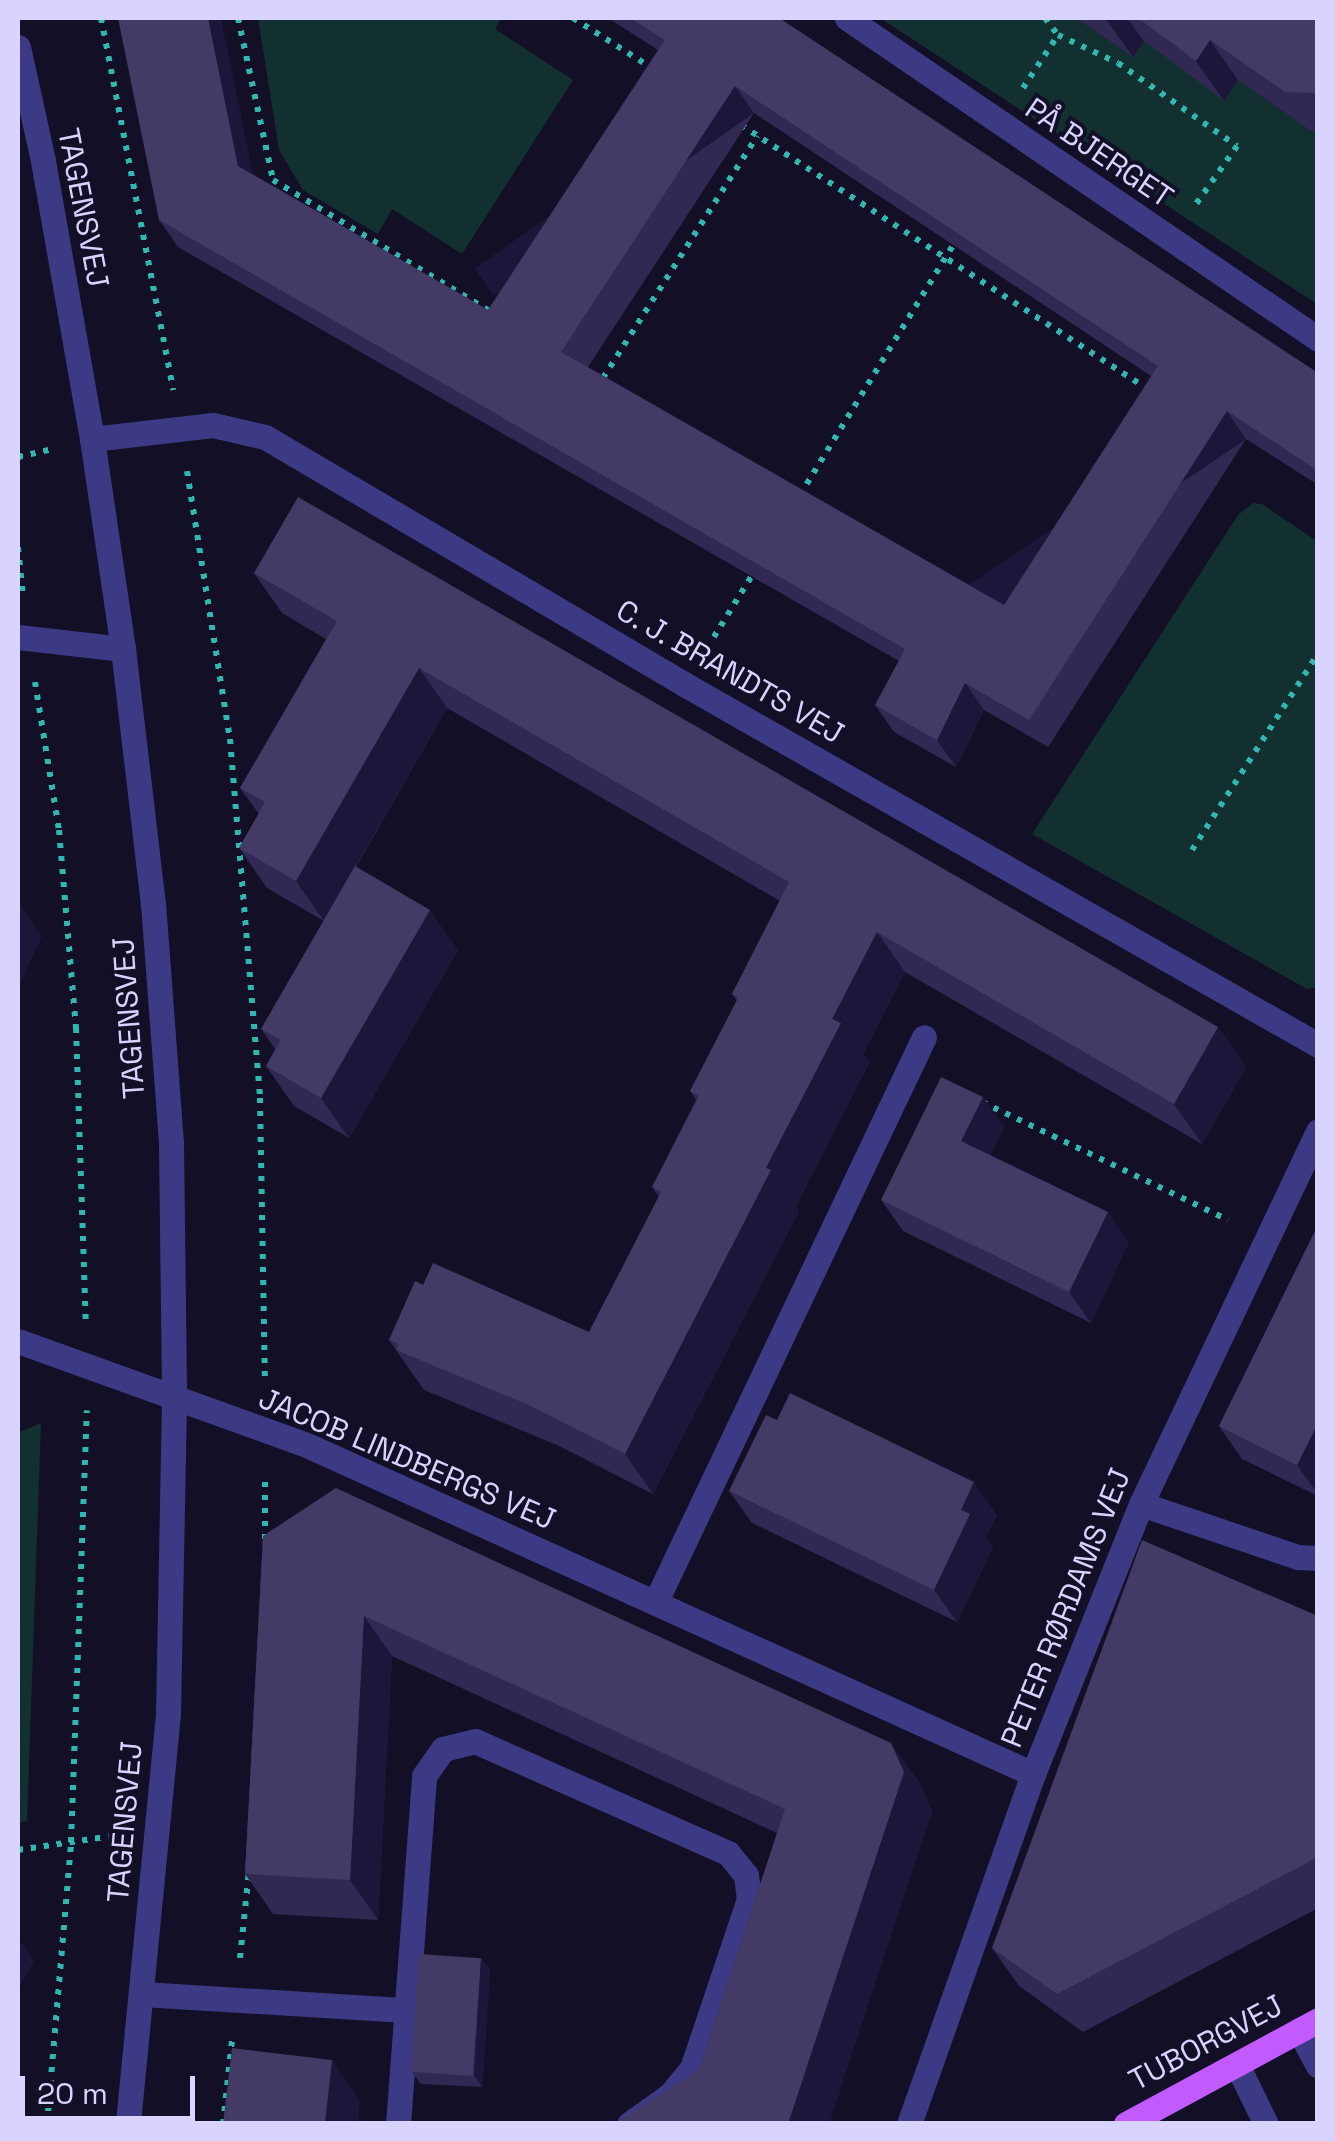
<!DOCTYPE html>
<html>
<head>
<meta charset="utf-8">
<style>
  body { margin:0 }
  #map { position:relative; width:1335px; height:2141px; overflow:hidden; background:#130f26; font-family:"Space Grotesk",sans-serif }
  div>[style] { position:absolute }
  .green>* { inset:0; background:#12302f }
  .path>* { height:6px; margin-top:-3px; transform-origin:0; background:repeating-linear-gradient(90deg,#2fb8b0 0 5px,transparent 0 13px) }
  .minor>* { height:25px; margin:-12.5px; padding:0 12.5px; transform-origin:12.5px; border-radius:12.5px; background:#3d3a85 }
  .major>* { height:25px; margin:-12.5px; padding:0 12.5px; transform-origin:12.5px; border-radius:12.5px; background:#c25bff }
  .wall>* { inset:0; background:#312854 }
  .shaded-wall>* { inset:0; background:#1d163a; transform-origin:0 0 }
  .building>* { inset:0; background:#433a66; transform-origin:0 0 }
  span { translate:-50% -50%; white-space:nowrap; text-align:center; line-height:1.15; -webkit-text-stroke:8px #130f26; paint-order:stroke }
  .street-label { font-size:30px; color:#d9d4ff }
  .frame { position:absolute; inset:0; border:20px solid #d9d4ff; pointer-events:none }
  .scale { position:absolute; left:20px; top:2076px; width:175px; height:45px; box-sizing:border-box; border:5px solid #d9d4ff; border-top:0; padding-left:12px; font-size:30px; line-height:35px; white-space:nowrap; color:#d9d4ff; -webkit-text-stroke:8px #130f26; paint-order:stroke }
</style>
</head>
<body>
<div id="map">
  <div class="green">
    <div style="clip-path:polygon(258px 18px,501px 18px,495px 29px,573px 80px,462px 254px,392px 209px,378px 234px,303px 190px,279px 150px)"></div>
    <div style="clip-path:polygon(880px 18px,1317px 18px,1317px 304px)"></div>
    <div style="clip-path:polygon(1253px 503px,1262px 504px,1317px 541px,1318px 987px,1307px 989px,1032px 834px,1238px 515px)"></div>
    <div style="clip-path:polygon(41px 1423px,27px 1821px,18px 1823px,18px 1433px)"></div>
  </div>
  <div class="path">
    <div style="left:101px;top:18px;width:379px;rotate:79deg"></div>
    <div style="left:238px;top:18px;width:166px;rotate:77.8deg"></div>
    <div style="left:273px;top:180px;width:257px;rotate:31.2deg"></div>
    <div style="left:573px;top:18px;width:97px;rotate:32.4deg"></div>
    <div style="left:1045px;top:18px;width:21px;rotate:53deg"></div>
    <div style="left:1058px;top:35px;width:66px;rotate:25deg"></div>
    <div style="left:1118px;top:63px;width:145px;rotate:34.9deg"></div>
    <div style="left:1237px;top:146px;width:75px;rotate:125.2deg"></div>
    <div style="left:1023px;top:88px;width:64px;rotate:-56.6deg"></div>
    <div style="left:741px;top:125px;width:488px;rotate:33deg"></div>
    <div style="left:603px;top:378px;width:287px;rotate:-57.5deg"></div>
    <div style="left:18px;top:457px;width:35px;rotate:-13deg"></div>
    <div style="left:187px;top:471px;width:271px;rotate:80.9deg"></div>
    <div style="left:230px;top:739px;width:360px;rotate:85.2deg"></div>
    <div style="left:260px;top:1098px;width:286px;rotate:89deg"></div>
    <div style="left:800px;top:495px;width:293px;rotate:-58.5deg"></div>
    <div style="left:18px;top:547px;width:49px;rotate:84.2deg"></div>
    <div style="left:707px;top:648px;width:84px;rotate:-58.2deg"></div>
    <div style="left:35px;top:682px;width:150px;rotate:80.8deg"></div>
    <div style="left:59px;top:830px;width:199px;rotate:85.1deg"></div>
    <div style="left:76px;top:1028px;width:294px;rotate:88.1deg"></div>
    <div style="left:1192px;top:850px;width:233px;rotate:-57.3deg"></div>
    <div style="left:982px;top:1102px;width:273px;rotate:25.6deg"></div>
    <div style="left:265px;top:1539px;width:62px;rotate:-90deg"></div>
    <div style="left:18px;top:1850px;width:95px;rotate:-8.5deg"></div>
    <div style="left:240px;top:1958px;width:87px;rotate:-84.1deg"></div>
    <div style="left:47px;top:2124px;width:283px;rotate:-85.1deg"></div>
    <div style="left:71px;top:1842px;width:432px;rotate:-87.9deg"></div>
    <div style="left:223px;top:2124px;width:84px;rotate:-83.9deg"></div>
  </div>
  <div class="minor">
    <div style="left:847px;top:18px;width:570px;rotate:34.28deg"></div>
    <div style="left:18px;top:47px;width:117px;rotate:77.6deg"></div>
    <div style="left:43px;top:161px;width:282px;rotate:80deg"></div>
    <div style="left:92px;top:439px;width:212px;rotate:81.6deg"></div>
    <div style="left:123px;top:649px;width:256px;rotate:83.3deg"></div>
    <div style="left:153px;top:903px;width:242px;rotate:85.7deg"></div>
    <div style="left:171px;top:1144px;width:257px;rotate:89.3deg"></div>
    <div style="left:174px;top:1401px;width:313px;rotate:91.1deg"></div>
    <div style="left:168px;top:1714px;width:412px;rotate:95.6deg"></div>
    <div style="left:92px;top:439px;width:122px;rotate:-6.6deg"></div>
    <div style="left:213px;top:425px;width:53px;rotate:13deg"></div>
    <div style="left:265px;top:437px;width:486px;rotate:30.5deg"></div>
    <div style="left:684px;top:684px;width:730px;rotate:29.66deg"></div>
    <div style="left:18px;top:637px;width:106px;rotate:6.5deg"></div>
    <div style="left:18px;top:1341px;width:309px;rotate:19.8deg"></div>
    <div style="left:309px;top:1446px;width:795px;rotate:24.37deg"></div>
    <div style="left:1141px;top:1504px;width:166px;rotate:18.7deg"></div>
    <div style="left:1298px;top:1557px;width:20px;rotate:3deg"></div>
    <div style="left:656px;top:1601px;width:624px;rotate:-64.58deg"></div>
    <div style="left:142px;top:1994px;width:264px;rotate:3.5deg"></div>
    <div style="left:1299px;top:2030px;width:40px;rotate:62deg"></div>
    <div style="left:1237px;top:2065px;width:66px;rotate:63.8deg"></div>
    <div style="left:398px;top:2124px;width:349px;rotate:-85.7deg"></div>
    <div style="left:424px;top:1776px;width:33px;rotate:-55deg"></div>
    <div style="left:443px;top:1749px;width:33px;rotate:-14deg"></div>
    <div style="left:475px;top:1741px;width:277px;rotate:23.9deg"></div>
    <div style="left:728px;top:1853px;width:28px;rotate:51deg"></div>
    <div style="left:746px;top:1875px;width:24px;rotate:83deg"></div>
    <div style="left:749px;top:1899px;width:178px;rotate:108.6deg"></div>
    <div style="left:692px;top:2068px;width:35px;rotate:129deg"></div>
    <div style="left:670px;top:2095px;width:50px;rotate:144.7deg"></div>
    <div style="left:909px;top:2124px;width:371px;rotate:-70.5deg"></div>
    <div style="left:1033px;top:1774px;width:291px;rotate:-68.2deg"></div>
    <div style="left:1141px;top:1504px;width:413px;rotate:-64.6deg"></div>
  </div>
  <div class="major">
    <div style="left:1126px;top:2124px;width:218px;rotate:-28.4deg"></div>
  </div>
  <div class="wall">
    <div style="clip-path:polygon(evenodd,608px 18px,779px 18px,1318px 373px,1318px 485px,1246px 439px,1048px 747px,984px 710px,956px 767px,894px 732px,875px 705px,899px 661px,178px 247px,159px 220px,254px 175px,488px 310px,658px 50px,608px 18px,754px 113px,1151px 376px,1004px 605px,588px 367px,754px 113px)"></div>
    <div style="clip-path:polygon(1076px 18px,1318px 18px,1318px 132px,1313px 132px,1238px 80px,1224px 101px,1144px 41px,1133px 57px)"></div>
    <div style="clip-path:polygon(254px 573px,1218px 1027px,1246px 1067px,1202px 1144px,905px 972px,863px 1054px,869px 1063px,796px 1206px,799px 1211px,653px 1494px,557px 1445px,424px 1390px,389px 1340px,423px 1285px,589px 1332px,659px 1197px,652px 1187px,696px 1100px,690px 1091px,737px 1001px,732px 994px,780px 901px,447px 708px,356px 867px,458px 950px,349px 1138px,294px 1106px,266px 1066px,275px 1049px,261px 1029px,324px 921px,267px 888px,239px 848px,259px 814px,240px 788px,326px 639px,282px 613px)"></div>
    <div style="clip-path:polygon(983px 1097px,1004px 1127px,990px 1155px,1129px 1242px,1091px 1323px,903px 1231px,881px 1200px)"></div>
    <div style="clip-path:polygon(1318px 1225px,1318px 1496px,1242px 1459px,1219px 1426px)"></div>
    <div style="clip-path:polygon(729px 1491px,997px 1515px,986px 1537px,993px 1547px,957px 1622px,752px 1523px)"></div>
    <div style="clip-path:polygon(263px 1536px,920px 1783px,932px 1812px,699px 2070px,777px 1833px,392px 1656px,378px 1920px,273px 1914px,245px 1874px)"></div>
    <div style="clip-path:polygon(1318px 1616px,1318px 1908px,1083px 2032px,1019px 1986px,992px 1948px)"></div>
    <div style="clip-path:polygon(481px 1958px,490px 1970px,482px 2087px,421px 2084px,412px 2072px)"></div>
  </div>
  <div class="shaded-wall">
    <div style="clip-path:polygon(208px 18px,221px 18px,257px 193px,238px 166px)"></div>
    <div style="clip-path:polygon(1105px 18px,1127px 18px,1144px 41px,1133px 57px)"></div>
    <div style="clip-path:polygon(1210px 40px,1238px 80px,1224px 101px,1196px 61px)"></div>
    <div style="left:735px;top:86px;width:33px;height:318px;rotate:55deg"></div>
    <div style="left:1227px;top:411px;width:34px;height:367px;rotate:56deg"></div>
    <div style="clip-path:polygon(419px 668px,447px 708px,324px 921px,296px 881px)"></div>
    <div style="clip-path:polygon(965px 683px,984px 710px,956px 767px,937px 740px)"></div>
    <div style="clip-path:polygon(19px 903px,42px 936px,18px 989px,18px 906px)"></div>
    <div style="clip-path:polygon(430px 910px,458px 950px,349px 1138px,321px 1098px)"></div>
    <div style="clip-path:polygon(877px 932px,905px 972px,863px 1054px,869px 1063px,796px 1206px,799px 1211px,653px 1494px,625px 1454px,766px 1168px,832px 1019px)"></div>
    <div style="clip-path:polygon(1218px 1027px,1246px 1067px,1202px 1144px,1174px 1104px)"></div>
    <div style="clip-path:polygon(983px 1097px,1004px 1127px,982px 1172px,961px 1141px)"></div>
    <div style="clip-path:polygon(1108px 1212px,1129px 1242px,1091px 1323px,1069px 1292px)"></div>
    <div style="clip-path:polygon(1318px 1423px,1318px 1494px,1297px 1465px)"></div>
    <div style="clip-path:polygon(974px 1482px,997px 1515px,986px 1537px,993px 1547px,957px 1622px,934px 1590px,961px 1510px)"></div>
    <div style="clip-path:polygon(364px 1616px,392px 1656px,378px 1920px,350px 1880px)"></div>
    <div style="clip-path:polygon(891px 1743px,920px 1783px,932px 1812px,829px 2124px,788px 2124px)"></div>
    <div style="clip-path:polygon(18px 1938px,34px 1961px,18px 1990px)"></div>
    <div style="clip-path:polygon(481px 1958px,490px 1970px,482px 2087px,474px 2075px)"></div>
    <div style="clip-path:polygon(332px 2060px,360px 2100px,358px 2124px,325px 2124px)"></div>
  </div>
  <div class="building">
    <div style="clip-path:polygon(evenodd,118px 18px,208px 18px,238px 166px,488px 310px,665px 40px,630px 18px,779px 18px,1318px 373px,1318px 471px,1227px 411px,1029px 720px,965px 683px,937px 740px,875px 705px,905px 649px,159px 220px,118px 18px,735px 86px,1158px 366px,1004px 605px,561px 352px,735px 86px)"></div>
    <div style="clip-path:polygon(1138px 18px,1318px 18px,1318px 93px,1285px 92px,1210px 40px,1196px 61px)"></div>
    <div style="clip-path:polygon(298px 497px,1218px 1027px,1174px 1104px,877px 932px,832px 1019px,841px 1023px,766px 1168px,771px 1170px,625px 1454px,529px 1405px,396px 1350px,398px 1343px,389px 1340px,415px 1281px,423px 1285px,433px 1263px,589px 1332px,661px 1192px,652px 1187px,699px 1096px,690px 1091px,738px 998px,732px 994px,789px 882px,419px 668px,296px 881px,239px 848px,265px 802px,240px 788px,337px 621px,254px 573px)"></div>
    <div style="clip-path:polygon(355px 866px,430px 910px,321px 1098px,266px 1066px,281px 1040px,261px 1029px)"></div>
    <div style="clip-path:polygon(941px 1077px,983px 1097px,961px 1141px,1108px 1212px,1069px 1292px,881px 1200px)"></div>
    <div style="clip-path:polygon(1318px 1225px,1318px 1423px,1297px 1465px,1219px 1426px)"></div>
    <div style="clip-path:polygon(790px 1393px,974px 1482px,961px 1510px,970px 1514px,934px 1590px,729px 1491px,766px 1415px,777px 1420px)"></div>
    <div style="clip-path:polygon(336px 1488px,891px 1743px,904px 1772px,788px 2124px,614px 2124px,699px 2070px,785px 1809px,364px 1616px,350px 1880px,245px 1874px,263px 1536px)"></div>
    <div style="clip-path:polygon(1142px 1540px,1318px 1616px,1318px 1857px,1057px 1994px,992px 1948px)"></div>
    <div style="left:419px;top:1954px;width:62px;height:118px;rotate:4deg"></div>
    <div style="clip-path:polygon(232px 2048px,332px 2060px,325px 2124px,223px 2124px)"></div>
  </div>
  <div class="street-label">
    <span style="left:1099px;top:153px;rotate:34deg">PÅ BJERGET</span>
    <span style="left:83px;top:208px;rotate:79deg">TAGENSVEJ</span>
    <span style="left:730px;top:672px;rotate:30deg">C. J. BRANDTS VEJ</span>
    <span style="left:129px;top:1018px;rotate:-94deg">TAGENSVEJ</span>
    <span style="left:407px;top:1459px;rotate:23deg">JACOB LINDBERGS VEJ</span>
    <span style="left:1066px;top:1608px;rotate:-68deg">PETER RØRDAMS VEJ</span>
    <span style="left:125px;top:1822px;rotate:-85deg">TAGENSVEJ</span>
    <span style="left:1206px;top:2043px;rotate:-28deg">TUBORGVEJ</span>
  </div>
  <div class="frame"></div>
  <div class="scale">20 m</div>
</div>
</body>
</html>
